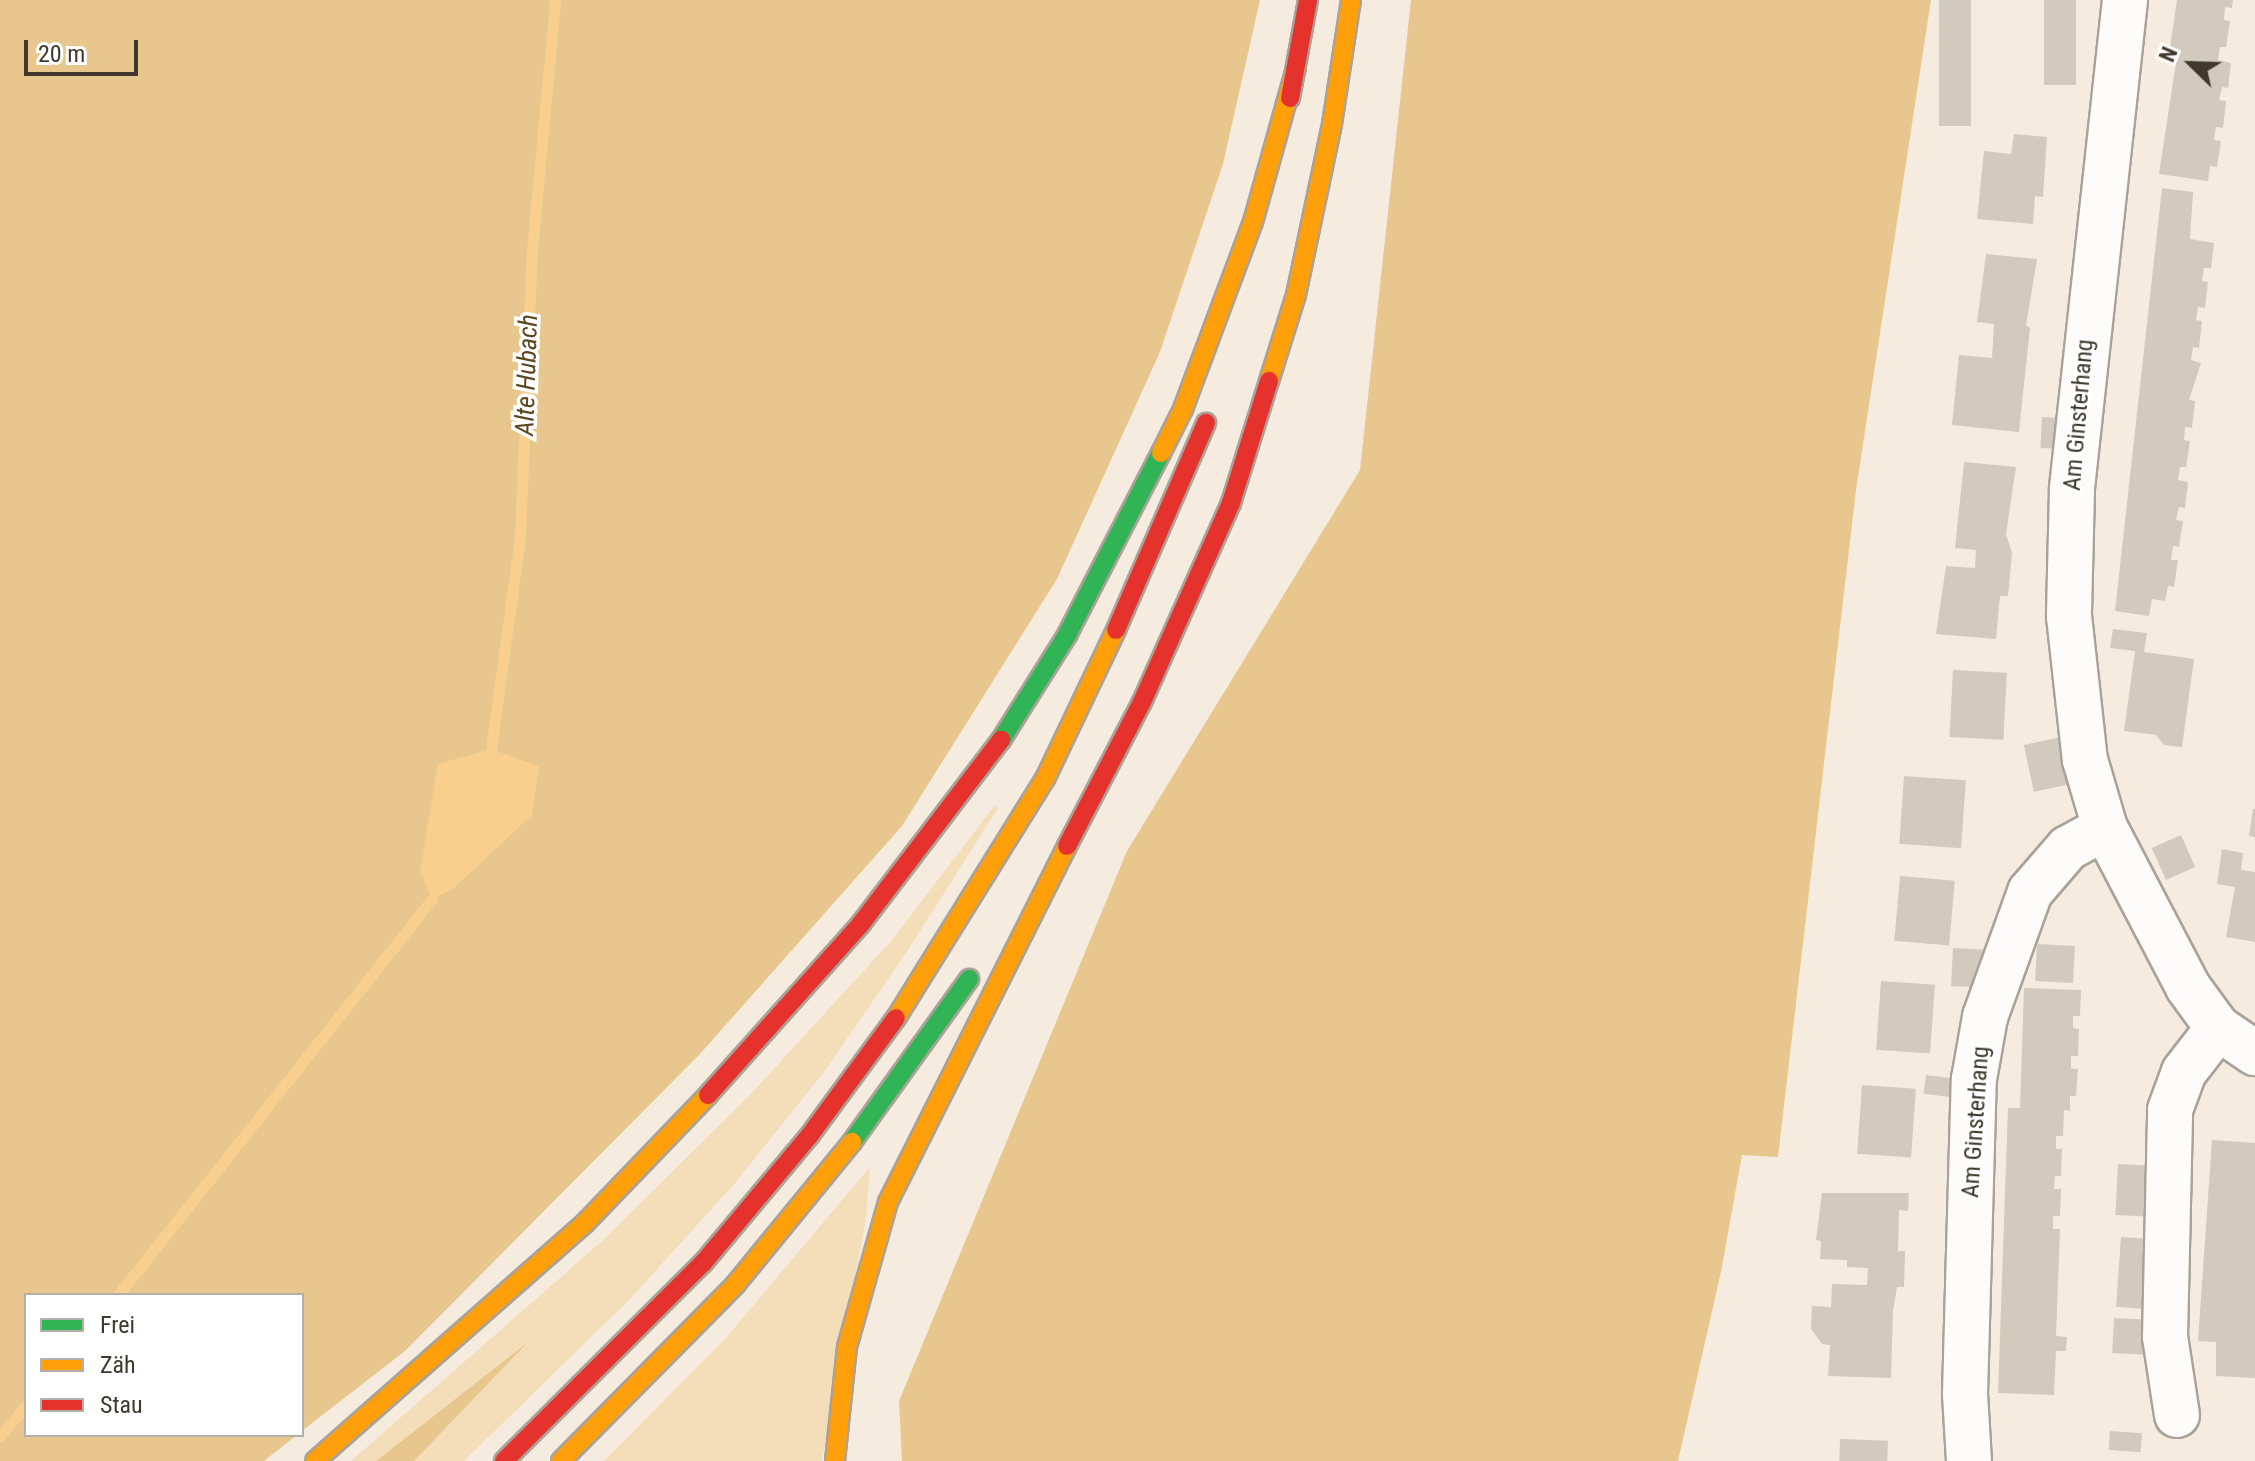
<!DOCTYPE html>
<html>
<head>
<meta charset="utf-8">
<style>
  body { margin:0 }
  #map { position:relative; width:2255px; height:1461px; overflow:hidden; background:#f5ecdf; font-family:"Roboto Condensed",sans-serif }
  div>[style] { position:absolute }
  .green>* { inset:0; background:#f4ddb9 }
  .forest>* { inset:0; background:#e8c78f }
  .water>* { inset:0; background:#f8cf8c }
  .stream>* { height:11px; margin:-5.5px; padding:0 5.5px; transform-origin:5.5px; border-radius:5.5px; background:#f8cf8c }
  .building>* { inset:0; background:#d2cabf; transform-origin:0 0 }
  .roads { filter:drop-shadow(2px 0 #aaa298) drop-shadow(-2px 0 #aaa298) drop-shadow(0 2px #aaa298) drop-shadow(0 -2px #aaa298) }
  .street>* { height:44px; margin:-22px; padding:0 22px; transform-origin:22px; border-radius:22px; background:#fefcfa }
  .fast>* { height:18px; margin:-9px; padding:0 9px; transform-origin:9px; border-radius:9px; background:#30b455 }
  .slow>* { height:18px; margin:-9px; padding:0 9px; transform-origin:9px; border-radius:9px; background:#ff9f0a }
  .jam>* { height:18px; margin:-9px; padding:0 9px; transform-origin:9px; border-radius:9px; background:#e5322d }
  span { translate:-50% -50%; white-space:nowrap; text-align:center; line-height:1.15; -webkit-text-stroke:7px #fff; paint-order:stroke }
  .street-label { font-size:24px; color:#40382c }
  .water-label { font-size:26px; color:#5c4520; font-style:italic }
  .legend { position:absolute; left:24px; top:1293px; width:280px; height:144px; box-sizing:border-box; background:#fff; border:2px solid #b3afab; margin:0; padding:10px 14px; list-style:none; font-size:24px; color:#40382c }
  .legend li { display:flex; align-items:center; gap:16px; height:40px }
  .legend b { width:40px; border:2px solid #b3afab }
  .north { position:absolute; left:2151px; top:24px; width:80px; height:80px; -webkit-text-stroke:6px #fff; paint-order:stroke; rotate:293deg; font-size:22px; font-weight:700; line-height:32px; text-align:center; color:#40382c }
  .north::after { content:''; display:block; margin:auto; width:28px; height:36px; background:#40382c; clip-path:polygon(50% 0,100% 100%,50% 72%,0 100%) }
  .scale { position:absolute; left:24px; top:40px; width:114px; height:36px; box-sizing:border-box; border:4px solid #40382c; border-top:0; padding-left:10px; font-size:24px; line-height:28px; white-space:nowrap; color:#40382c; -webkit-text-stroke:6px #fff; paint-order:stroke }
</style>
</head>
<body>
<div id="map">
  <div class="green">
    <div style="clip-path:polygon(995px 805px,998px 808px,908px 950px,824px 1072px,735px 1183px,631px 1298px,464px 1461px,414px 1461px,521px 1348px,376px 1461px,351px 1461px,602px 1241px,749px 1096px,892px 940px)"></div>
    <div style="clip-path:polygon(870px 1167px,866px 1218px,822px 1461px,604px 1461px,725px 1339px)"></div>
  </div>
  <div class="forest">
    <div style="clip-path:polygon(0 0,1260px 0,1223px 164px,1160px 352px,1057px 579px,902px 826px,700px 1054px,405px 1351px,302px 1431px,302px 1295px,26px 1295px,26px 1435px,297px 1435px,264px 1461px,0 1461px)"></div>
    <div style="clip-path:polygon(1411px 0,1931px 0,1856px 490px,1778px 1157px,1742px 1155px,1721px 1272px,1678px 1461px,902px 1461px,899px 1401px,1127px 851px,1360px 470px)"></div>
    <div style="clip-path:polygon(527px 1343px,414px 1461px,376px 1461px)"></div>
  </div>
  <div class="water">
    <div style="clip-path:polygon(491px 749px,539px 766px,532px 815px,453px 889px,432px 899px,420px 872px,438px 764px)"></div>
  </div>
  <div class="stream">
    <div style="left:491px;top:749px;width:215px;rotate:-82.2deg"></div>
    <div style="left:520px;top:536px;width:286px;rotate:-87.6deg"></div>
    <div style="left:532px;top:250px;width:251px;rotate:-84.7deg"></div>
    <div style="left:118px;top:1295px;width:505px;rotate:-51.59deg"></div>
    <div style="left:0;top:1436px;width:40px;rotate:-50deg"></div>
  </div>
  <div class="building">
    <div style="left:1939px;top:0;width:32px;height:126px"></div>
    <div style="left:2044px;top:0;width:32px;height:85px"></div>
    <div style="clip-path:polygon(2177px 0,2233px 0,2232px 8px,2225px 7px,2224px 20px,2230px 21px,2226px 47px,2220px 47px,2218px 60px,2231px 63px,2228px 88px,2222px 87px,2219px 100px,2226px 101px,2223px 128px,2216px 127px,2214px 140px,2221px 141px,2217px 167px,2210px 166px,2208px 181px,2159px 174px,2177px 56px,2169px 54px)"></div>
    <div style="clip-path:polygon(2014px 134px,2047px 137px,2043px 197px,2035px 196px,2033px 224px,1977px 219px,1984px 151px,2011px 154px)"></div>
    <div style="clip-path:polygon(2162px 188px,2193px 192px,2190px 239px,2214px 243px,2211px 268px,2204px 268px,2202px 281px,2208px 282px,2205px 308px,2198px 307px,2196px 320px,2202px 321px,2199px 348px,2193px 347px,2191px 360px,2201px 363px,2189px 400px,2195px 401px,2192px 428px,2185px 427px,2184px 440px,2190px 441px,2186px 467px,2180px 467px,2178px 480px,2188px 482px,2185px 508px,2179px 507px,2176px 520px,2183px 521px,2179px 547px,2173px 546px,2171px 560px,2178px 560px,2174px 587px,2168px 586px,2165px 601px,2152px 599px,2149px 616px,2115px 611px)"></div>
    <div style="clip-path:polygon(1986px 254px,2037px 259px,2026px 325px,2030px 328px,2019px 432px,1952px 425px,1959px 355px,1992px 358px,1994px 324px,1977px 322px)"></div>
    <div style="left:2042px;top:417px;width:17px;height:31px;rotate:3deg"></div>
    <div style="clip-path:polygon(1964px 462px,2016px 467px,2006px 534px,2012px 553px,2008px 596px,2000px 596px,1996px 639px,1936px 634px,1946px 566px,1975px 568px,1976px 550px,1955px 548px)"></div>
    <div style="clip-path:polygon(2113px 629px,2147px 633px,2144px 652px,2194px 659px,2182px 747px,2164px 745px,2156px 735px,2124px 731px,2135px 651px,2110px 648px)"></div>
    <div style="left:1953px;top:670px;width:54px;height:67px;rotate:3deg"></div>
    <div style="left:2061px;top:737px;width:48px;height:38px;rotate:78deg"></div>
    <div style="left:1904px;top:776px;width:62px;height:68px;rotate:4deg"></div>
    <div style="clip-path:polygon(2253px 809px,2255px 809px,2255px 837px,2249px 836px)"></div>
    <div style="left:2181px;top:835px;width:35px;height:32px;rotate:66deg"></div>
    <div style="clip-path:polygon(2222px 849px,2243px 853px,2241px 870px,2255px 872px,2255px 942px,2226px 937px,2235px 887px,2217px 884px)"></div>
    <div style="left:1900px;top:876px;width:55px;height:65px;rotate:5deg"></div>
    <div style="left:2037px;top:944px;width:38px;height:37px;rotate:3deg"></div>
    <div style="left:1953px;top:948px;width:33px;height:38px;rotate:3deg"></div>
    <div style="left:1881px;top:981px;width:54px;height:69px;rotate:4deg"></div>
    <div style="clip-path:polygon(2024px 988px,2081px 990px,2080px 1016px,2073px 1016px,2073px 1028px,2079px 1029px,2078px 1056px,2071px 1056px,2071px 1069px,2078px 1069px,2076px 1096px,2070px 1096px,2070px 1111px,2064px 1110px,2063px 1136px,2056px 1136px,2056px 1149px,2062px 1149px,2061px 1176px,2055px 1176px,2054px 1189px,2061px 1189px,2060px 1216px,2053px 1216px,2053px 1229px,2060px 1229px,2056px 1336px,2067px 1337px,2066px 1351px,2056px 1351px,2054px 1395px,1998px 1393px,2008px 1108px,2020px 1108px)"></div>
    <div style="left:1926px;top:1075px;width:34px;height:19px;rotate:7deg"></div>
    <div style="left:1862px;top:1085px;width:54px;height:69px;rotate:4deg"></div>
    <div style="clip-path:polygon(2212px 1140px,2255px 1143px,2255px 1378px,2216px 1376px,2216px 1342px,2198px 1341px)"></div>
    <div style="left:2118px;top:1164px;width:35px;height:51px;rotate:3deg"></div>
    <div style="clip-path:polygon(1822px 1193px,1909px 1193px,1908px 1211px,1899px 1210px,1898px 1251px,1905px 1251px,1904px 1287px,1897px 1287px,1893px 1311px,1891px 1378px,1828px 1376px,1830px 1345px,1822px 1344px,1811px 1329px,1812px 1306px,1831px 1307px,1832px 1284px,1867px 1285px,1868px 1268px,1847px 1267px,1847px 1260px,1820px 1259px,1821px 1241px,1816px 1240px)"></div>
    <div style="left:2121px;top:1237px;width:30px;height:70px;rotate:4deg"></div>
    <div style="left:2114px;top:1318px;width:34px;height:35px;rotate:3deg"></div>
    <div style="left:2110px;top:1431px;width:32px;height:19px;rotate:4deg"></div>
    <div style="left:1840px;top:1439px;width:48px;height:22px;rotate:2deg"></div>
  </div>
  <div class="roads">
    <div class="street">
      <div style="left:2125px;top:0;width:493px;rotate:96.2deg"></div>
      <div style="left:2072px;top:490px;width:126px;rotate:91.4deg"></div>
      <div style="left:2069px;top:616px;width:145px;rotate:83.7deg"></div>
      <div style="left:2085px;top:760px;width:71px;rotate:73.6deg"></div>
      <div style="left:2105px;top:828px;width:179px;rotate:62.4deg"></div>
      <div style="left:2188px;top:987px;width:51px;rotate:53.8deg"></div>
      <div style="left:2218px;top:1028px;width:45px;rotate:34deg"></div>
      <div style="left:2177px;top:1415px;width:79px;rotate:-98.7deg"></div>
      <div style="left:2165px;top:1337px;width:227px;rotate:-88.7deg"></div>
      <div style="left:2170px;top:1110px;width:40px;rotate:-69.8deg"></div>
      <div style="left:2184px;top:1072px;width:56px;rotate:-52.3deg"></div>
      <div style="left:1969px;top:1461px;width:67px;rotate:-93.4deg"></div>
      <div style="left:1965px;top:1394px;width:315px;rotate:-88.4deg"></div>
      <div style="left:1974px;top:1079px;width:63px;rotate:-79.9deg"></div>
      <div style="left:1985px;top:1017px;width:133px;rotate:-70.2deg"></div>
      <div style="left:2030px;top:892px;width:58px;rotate:-49.2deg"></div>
      <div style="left:2068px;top:848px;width:42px;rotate:-28.4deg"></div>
    </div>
    <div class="fast">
      <div style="left:1001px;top:740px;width:124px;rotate:-57.8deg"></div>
      <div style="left:1067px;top:635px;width:205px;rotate:-62.7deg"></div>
      <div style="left:852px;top:1142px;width:201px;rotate:-54.3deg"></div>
    </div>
    <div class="slow">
      <div style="left:1269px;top:381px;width:90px;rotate:-72.6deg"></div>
      <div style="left:1296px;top:295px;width:175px;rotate:-78.1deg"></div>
      <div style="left:1332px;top:124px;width:125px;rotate:-81.3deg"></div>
      <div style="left:1161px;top:453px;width:49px;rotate:-63.4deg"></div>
      <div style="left:1183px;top:409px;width:200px;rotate:-69.5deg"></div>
      <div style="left:1253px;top:222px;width:160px;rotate:-74.4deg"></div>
      <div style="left:896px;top:1018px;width:282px;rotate:-58.1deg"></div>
      <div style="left:1045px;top:779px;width:165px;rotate:-64.5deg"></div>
      <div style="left:315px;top:1461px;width:360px;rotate:-41.4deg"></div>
      <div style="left:585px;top:1223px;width:178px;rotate:-46.1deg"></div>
      <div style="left:561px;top:1461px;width:247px;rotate:-45.3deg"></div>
      <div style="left:735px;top:1285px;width:185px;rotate:-50.7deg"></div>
      <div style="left:835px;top:1461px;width:115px;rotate:-84deg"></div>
      <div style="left:847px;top:1347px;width:151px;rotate:-74.2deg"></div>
      <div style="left:888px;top:1202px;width:398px;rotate:-63.3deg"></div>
    </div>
    <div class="jam">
      <div style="left:1290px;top:98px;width:100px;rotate:-79.6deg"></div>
      <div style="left:1116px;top:630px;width:226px;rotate:-66.5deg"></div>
      <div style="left:1067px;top:846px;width:162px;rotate:-62.5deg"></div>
      <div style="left:1142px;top:702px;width:218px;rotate:-65.9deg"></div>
      <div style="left:1231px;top:503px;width:128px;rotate:-72.7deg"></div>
      <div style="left:708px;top:1095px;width:228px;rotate:-48.2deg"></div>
      <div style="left:860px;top:925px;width:233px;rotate:-52.7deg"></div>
      <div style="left:504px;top:1461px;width:281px;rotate:-44.9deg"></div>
      <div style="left:703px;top:1263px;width:167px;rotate:-50.1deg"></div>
      <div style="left:810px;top:1135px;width:145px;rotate:-53.7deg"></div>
    </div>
  </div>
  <div class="street-label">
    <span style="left:2079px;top:415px;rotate:-85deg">Am Ginsterhang</span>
    <span style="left:1976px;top:1122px;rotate:-86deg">Am Ginsterhang</span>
  </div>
  <div class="water-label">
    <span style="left:527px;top:375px;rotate:-88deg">Alte Hubach</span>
  </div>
  <ul class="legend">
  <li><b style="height:10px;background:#30b455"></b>Frei</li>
  <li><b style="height:10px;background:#ff9f0a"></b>Zäh</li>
  <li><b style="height:10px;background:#e5322d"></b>Stau</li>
  </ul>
  <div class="north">N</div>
  <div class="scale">20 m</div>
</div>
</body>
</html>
